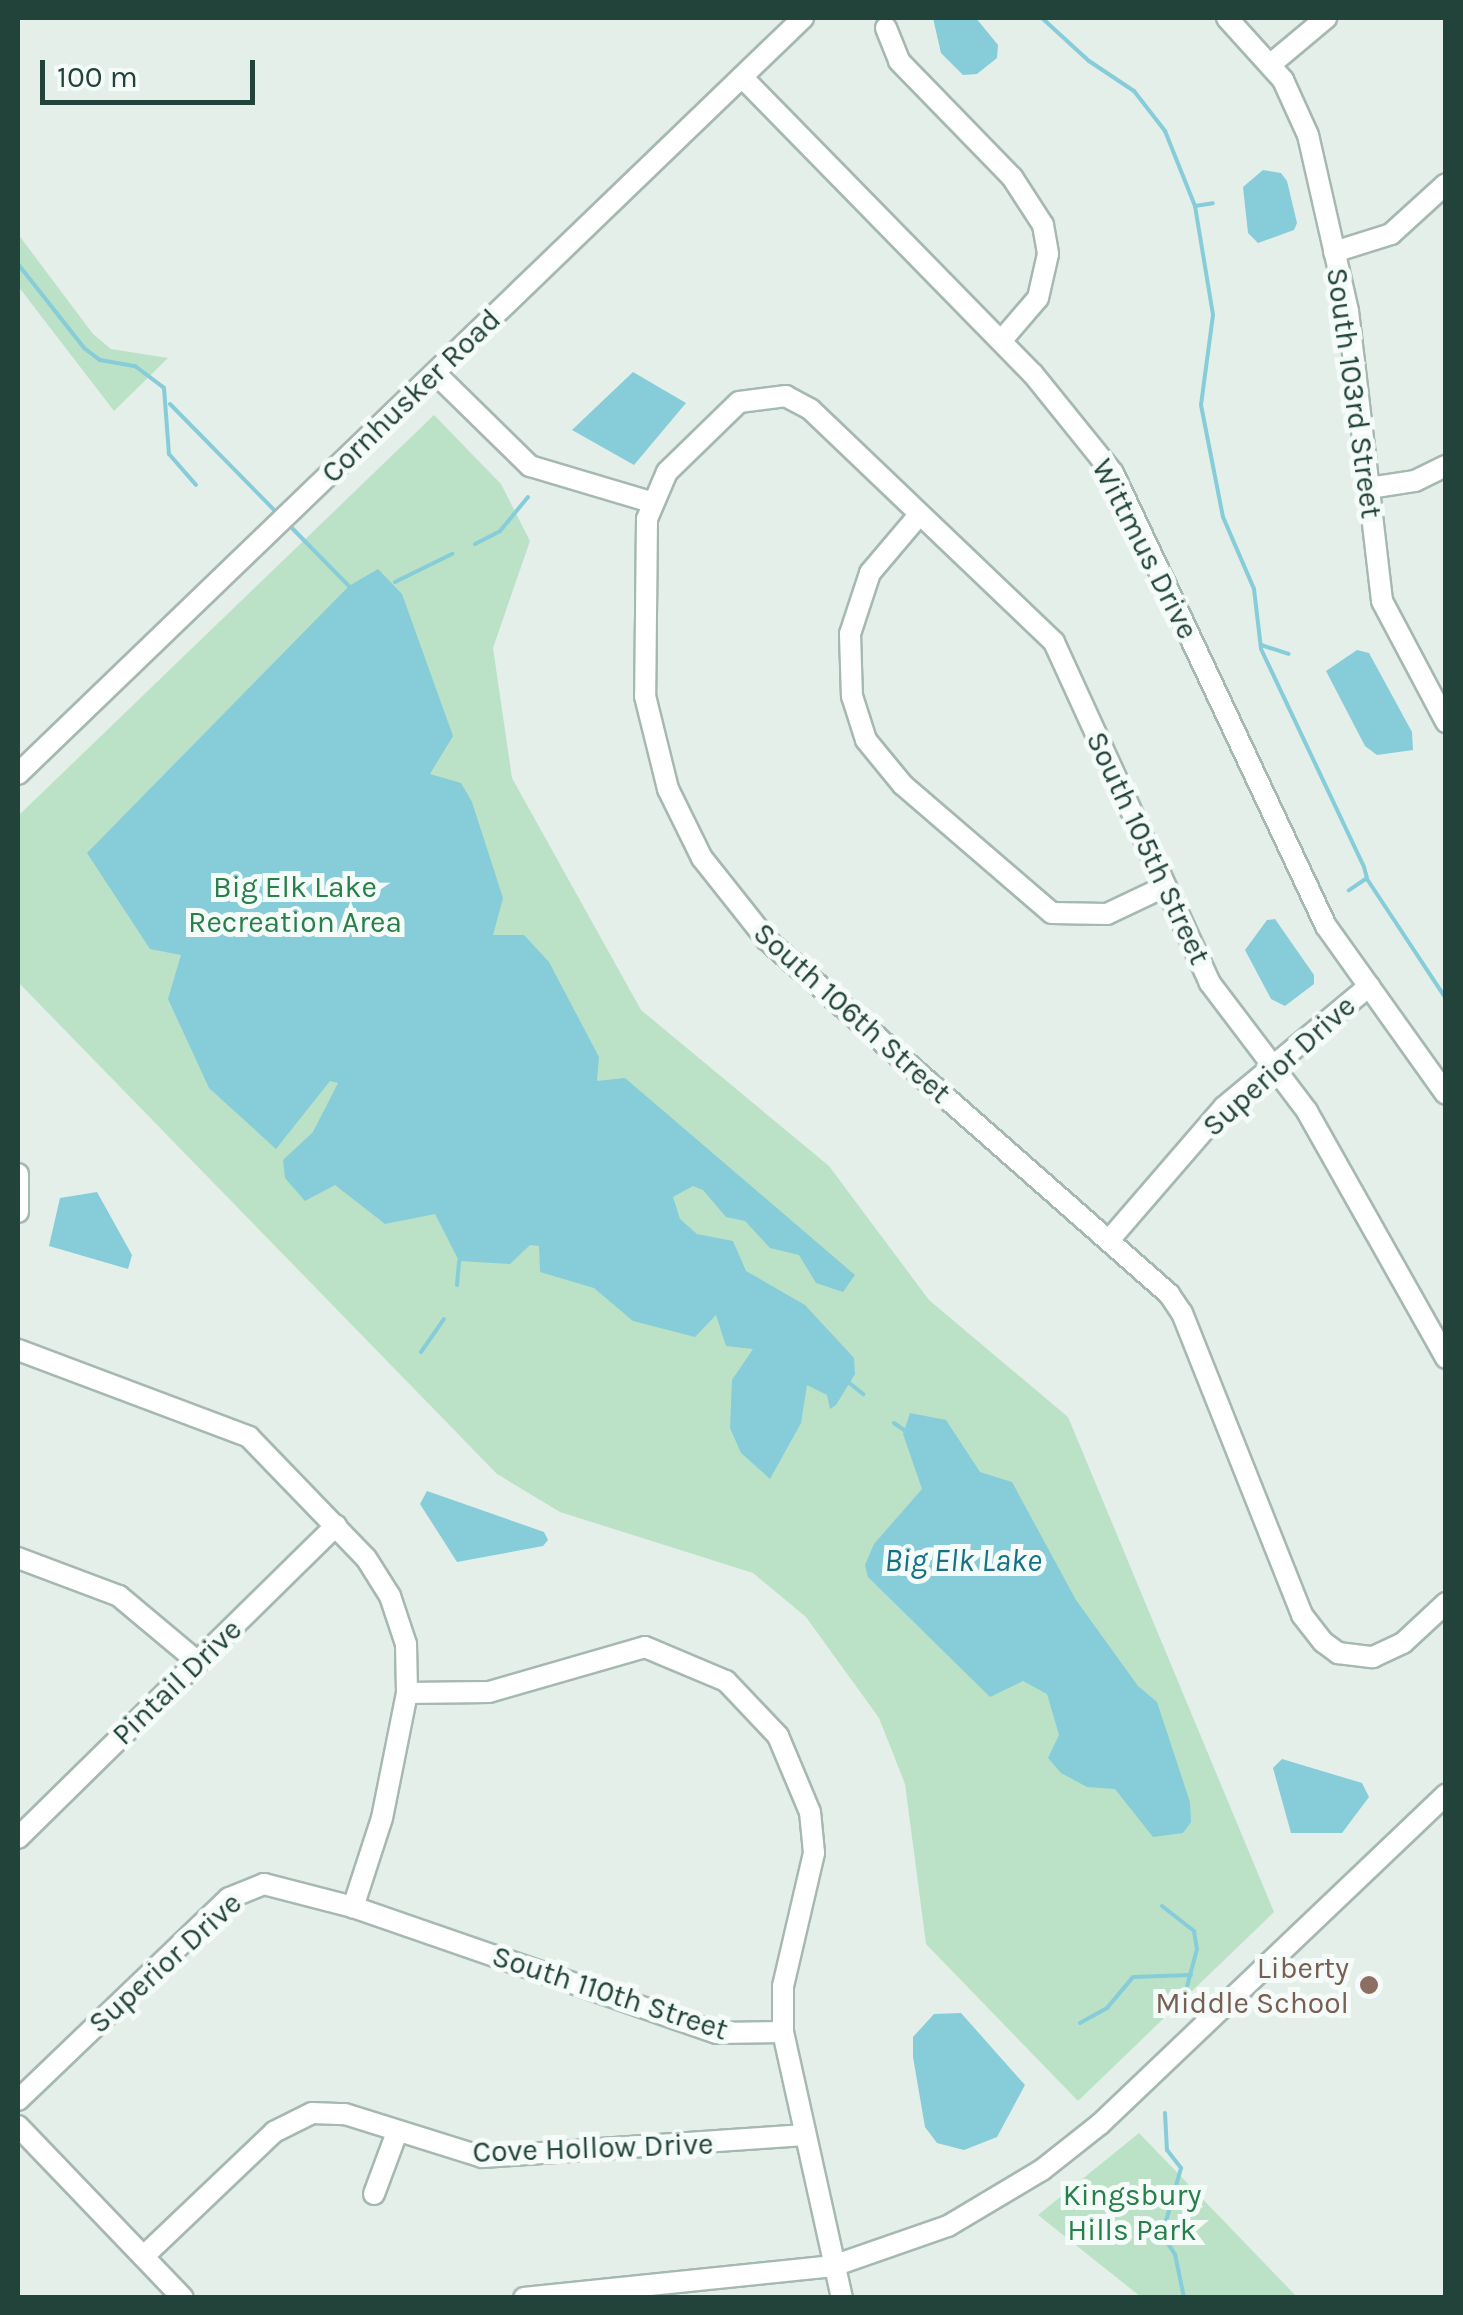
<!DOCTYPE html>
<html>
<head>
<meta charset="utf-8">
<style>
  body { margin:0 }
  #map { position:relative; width:1463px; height:2315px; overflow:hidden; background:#e4efea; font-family:Karla,sans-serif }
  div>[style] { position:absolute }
  .green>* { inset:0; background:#bbe2c6 }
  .water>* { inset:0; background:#87ccd9 }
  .stream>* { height:4px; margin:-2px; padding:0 2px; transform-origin:2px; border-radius:2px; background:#87ccd9 }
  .roads { filter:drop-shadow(2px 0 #a6b8b2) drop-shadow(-2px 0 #a6b8b2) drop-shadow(0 2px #a6b8b2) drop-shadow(0 -2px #a6b8b2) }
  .minor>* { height:20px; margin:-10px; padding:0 10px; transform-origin:10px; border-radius:10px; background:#fff }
  .dots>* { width:28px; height:28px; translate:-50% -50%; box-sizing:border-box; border:5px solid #f5fbf8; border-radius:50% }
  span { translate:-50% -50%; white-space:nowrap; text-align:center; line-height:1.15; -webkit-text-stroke:10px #f5fbf8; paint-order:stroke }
  .street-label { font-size:30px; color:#21433a }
  .park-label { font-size:30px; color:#277f4a }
  .education-label { font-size:30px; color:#785e54 }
  .right { translate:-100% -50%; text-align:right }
  .water-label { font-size:32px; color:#147286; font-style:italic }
  .frame { position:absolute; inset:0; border:20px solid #21433a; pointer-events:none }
  .scale { position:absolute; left:40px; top:60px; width:215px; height:45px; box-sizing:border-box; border:5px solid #21433a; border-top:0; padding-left:12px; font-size:30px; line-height:35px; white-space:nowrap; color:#21433a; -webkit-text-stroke:8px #f5fbf8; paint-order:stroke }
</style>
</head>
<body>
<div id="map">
  <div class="green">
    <div style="clip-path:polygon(18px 234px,93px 334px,111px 349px,168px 358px,114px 411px,18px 286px)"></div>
    <div style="clip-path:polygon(434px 415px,501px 484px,530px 541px,493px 648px,512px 778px,641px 1010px,829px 1166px,929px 1300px,1068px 1417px,1274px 1912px,1078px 2101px,926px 1944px,905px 1784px,879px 1718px,806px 1617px,753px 1573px,560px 1512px,497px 1474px,18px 982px,18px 816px)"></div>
    <div style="clip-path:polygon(1139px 2133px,1297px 2297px,1141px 2297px,1038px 2215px)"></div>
  </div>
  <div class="water">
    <div style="clip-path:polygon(933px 18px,976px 18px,998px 45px,997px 58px,977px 74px,963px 75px,941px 53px)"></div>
    <div style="clip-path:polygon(1263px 170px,1281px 173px,1287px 181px,1297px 223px,1294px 230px,1258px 243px,1248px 233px,1243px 187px)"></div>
    <div style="clip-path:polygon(633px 372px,686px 403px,634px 465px,572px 430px)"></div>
    <div style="clip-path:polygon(378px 569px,402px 594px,453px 736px,430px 774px,461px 783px,472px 802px,503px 898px,493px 935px,524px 935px,549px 962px,599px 1057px,597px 1081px,625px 1078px,855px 1275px,843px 1292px,816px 1283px,799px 1255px,770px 1248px,745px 1221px,726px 1217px,703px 1190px,693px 1186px,673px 1197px,680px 1219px,697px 1234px,733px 1241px,746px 1271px,805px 1305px,854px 1358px,855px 1374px,836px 1405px,830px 1409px,827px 1395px,807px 1385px,801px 1423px,770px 1479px,741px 1453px,730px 1428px,732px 1380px,753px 1349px,726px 1346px,716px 1315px,695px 1337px,633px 1321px,594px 1288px,540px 1272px,539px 1246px,530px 1245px,510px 1264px,459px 1261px,435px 1214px,385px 1224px,335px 1185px,305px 1201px,285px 1178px,283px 1160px,313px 1132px,338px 1083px,330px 1081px,276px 1149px,209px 1088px,168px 999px,181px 955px,150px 949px,87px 853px,349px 586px)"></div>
    <div style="clip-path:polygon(1357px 650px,1369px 653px,1412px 732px,1413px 750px,1377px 755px,1365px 746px,1326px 671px)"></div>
    <div style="clip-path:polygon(1275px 919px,1314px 975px,1314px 984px,1285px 1006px,1271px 999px,1245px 950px,1267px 920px)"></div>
    <div style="clip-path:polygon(97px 1192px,132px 1255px,128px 1269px,49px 1246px,60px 1198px)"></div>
    <div style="clip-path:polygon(910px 1413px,946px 1420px,980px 1472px,1012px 1482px,1076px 1600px,1138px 1686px,1157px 1702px,1190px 1802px,1191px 1822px,1183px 1833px,1153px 1837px,1115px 1789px,1087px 1787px,1061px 1773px,1048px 1758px,1059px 1735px,1047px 1694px,1023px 1681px,990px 1697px,868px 1577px,865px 1565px,874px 1544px,922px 1489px,903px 1434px)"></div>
    <div style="clip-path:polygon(427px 1491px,544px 1532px,548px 1540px,543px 1546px,457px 1562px,420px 1504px)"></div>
    <div style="clip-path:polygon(1282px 1759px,1362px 1783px,1369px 1797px,1342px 1833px,1291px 1833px,1273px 1768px)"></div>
    <div style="clip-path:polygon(961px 2013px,1025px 2085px,997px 2137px,964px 2150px,937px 2143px,925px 2127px,913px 2057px,913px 2037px,934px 2014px)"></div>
  </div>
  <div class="stream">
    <div style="left:1042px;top:18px;width:64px;rotate:42.5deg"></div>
    <div style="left:1089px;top:61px;width:54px;rotate:33.7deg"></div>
    <div style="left:1134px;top:91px;width:51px;rotate:52.2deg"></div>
    <div style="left:1165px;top:131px;width:81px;rotate:68.2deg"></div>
    <div style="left:1195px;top:206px;width:110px;rotate:80.6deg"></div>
    <div style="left:1213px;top:315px;width:91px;rotate:97.6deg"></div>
    <div style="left:1201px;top:405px;width:114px;rotate:78.9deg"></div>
    <div style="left:1223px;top:517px;width:78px;rotate:66.7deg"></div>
    <div style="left:1254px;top:589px;width:60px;rotate:83.3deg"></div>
    <div style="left:1261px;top:649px;width:241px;rotate:64.7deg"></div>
    <div style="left:1364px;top:867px;width:11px;rotate:75deg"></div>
    <div style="left:1367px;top:878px;width:22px;rotate:146deg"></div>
    <div style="left:1195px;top:206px;width:18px;rotate:-9deg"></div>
    <div style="left:18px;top:264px;width:107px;rotate:51.8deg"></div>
    <div style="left:84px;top:348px;width:20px;rotate:37deg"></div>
    <div style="left:100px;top:360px;width:36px;rotate:10deg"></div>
    <div style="left:135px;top:366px;width:36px;rotate:37deg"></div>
    <div style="left:164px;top:388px;width:66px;rotate:85.7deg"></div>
    <div style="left:169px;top:454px;width:41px;rotate:48.9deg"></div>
    <div style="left:170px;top:404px;width:156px;rotate:45.5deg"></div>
    <div style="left:289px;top:525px;width:86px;rotate:45.5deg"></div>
    <div style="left:475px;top:544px;width:28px;rotate:-27deg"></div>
    <div style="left:500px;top:531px;width:44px;rotate:-50.5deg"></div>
    <div style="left:395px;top:582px;width:64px;rotate:-26.2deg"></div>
    <div style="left:1261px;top:645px;width:29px;rotate:18deg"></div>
    <div style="left:1367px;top:879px;width:144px;rotate:56.6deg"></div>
    <div style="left:457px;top:1285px;width:24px;rotate:-85deg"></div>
    <div style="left:421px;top:1352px;width:40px;rotate:-55.1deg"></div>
    <div style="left:847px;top:1381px;width:21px;rotate:39deg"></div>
    <div style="left:894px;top:1423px;width:16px;rotate:35deg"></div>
    <div style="left:1162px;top:1906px;width:41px;rotate:38deg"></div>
    <div style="left:1194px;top:1931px;width:18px;rotate:81deg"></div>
    <div style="left:1197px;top:1949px;width:38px;rotate:105deg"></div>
    <div style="left:1080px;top:2023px;width:31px;rotate:-29deg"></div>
    <div style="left:1107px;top:2008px;width:40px;rotate:-50deg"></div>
    <div style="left:1133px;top:1977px;width:58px;rotate:-2deg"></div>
    <div style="left:1165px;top:2113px;width:37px;rotate:87deg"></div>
    <div style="left:1167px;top:2150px;width:23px;rotate:52deg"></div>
    <div style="left:1181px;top:2168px;width:70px;rotate:105.8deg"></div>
    <div style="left:1162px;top:2235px;width:23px;rotate:56deg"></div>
    <div style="left:1175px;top:2254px;width:45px;rotate:78.4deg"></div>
  </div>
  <div class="roads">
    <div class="minor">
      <div style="left:1227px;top:18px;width:84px;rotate:47.9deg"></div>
      <div style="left:1283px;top:80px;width:60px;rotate:65.6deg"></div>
      <div style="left:1308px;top:135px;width:180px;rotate:77.2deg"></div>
      <div style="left:1348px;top:311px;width:292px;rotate:83.3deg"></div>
      <div style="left:1382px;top:601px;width:137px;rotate:62.1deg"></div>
      <div style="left:886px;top:28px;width:35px;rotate:68deg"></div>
      <div style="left:899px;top:61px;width:162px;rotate:45.8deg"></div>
      <div style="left:1012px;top:177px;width:57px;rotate:57.1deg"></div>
      <div style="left:1043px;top:225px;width:29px;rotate:80deg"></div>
      <div style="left:1048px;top:254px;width:45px;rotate:102.8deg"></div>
      <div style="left:1038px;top:298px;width:57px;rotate:130.7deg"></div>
      <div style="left:1271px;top:64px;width:72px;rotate:-39.9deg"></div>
      <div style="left:742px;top:77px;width:416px;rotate:45.6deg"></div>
      <div style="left:1033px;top:374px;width:127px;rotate:51.1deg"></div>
      <div style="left:1113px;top:473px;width:501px;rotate:64.82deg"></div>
      <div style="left:1326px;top:926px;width:206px;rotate:54.5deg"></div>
      <div style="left:1334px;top:252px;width:60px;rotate:-17.5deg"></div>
      <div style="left:1391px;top:234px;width:74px;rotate:-42.3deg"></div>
      <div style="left:435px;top:373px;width:133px;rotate:44.4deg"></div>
      <div style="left:530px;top:466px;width:126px;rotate:16.6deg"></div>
      <div style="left:1369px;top:488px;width:47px;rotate:-8.7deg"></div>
      <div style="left:1415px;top:481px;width:34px;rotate:-26deg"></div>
      <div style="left:919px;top:515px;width:76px;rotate:130.2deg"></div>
      <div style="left:870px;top:573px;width:64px;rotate:108.2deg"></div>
      <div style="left:850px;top:634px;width:62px;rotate:88.2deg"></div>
      <div style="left:852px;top:696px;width:46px;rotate:72.3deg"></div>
      <div style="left:866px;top:740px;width:58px;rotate:50.6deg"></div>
      <div style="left:903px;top:785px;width:196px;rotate:40.7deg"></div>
      <div style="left:1052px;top:913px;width:55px;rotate:1deg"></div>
      <div style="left:1107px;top:914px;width:63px;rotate:-25.3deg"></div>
      <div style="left:18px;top:774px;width:1090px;rotate:-43.92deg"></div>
      <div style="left:18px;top:1174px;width:38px;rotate:90deg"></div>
      <div style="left:1111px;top:1238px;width:173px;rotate:-49.2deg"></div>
      <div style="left:1224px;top:1107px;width:189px;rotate:-39.8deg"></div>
      <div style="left:18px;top:1350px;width:247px;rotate:20.6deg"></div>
      <div style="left:249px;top:1437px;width:168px;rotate:46deg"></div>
      <div style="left:366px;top:1558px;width:45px;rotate:57.7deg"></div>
      <div style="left:390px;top:1596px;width:51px;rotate:71.6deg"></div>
      <div style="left:406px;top:1644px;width:49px;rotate:88.8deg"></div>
      <div style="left:407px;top:1693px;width:127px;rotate:101.3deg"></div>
      <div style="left:382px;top:1818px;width:94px;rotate:108deg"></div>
      <div style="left:353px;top:1907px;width:92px;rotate:-165.5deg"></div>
      <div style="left:264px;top:1884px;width:38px;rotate:158deg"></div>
      <div style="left:229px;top:1898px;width:292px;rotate:136.2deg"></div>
      <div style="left:1446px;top:1358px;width:283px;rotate:-119.4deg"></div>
      <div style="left:1307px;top:1111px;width:161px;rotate:-127.2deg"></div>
      <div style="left:1210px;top:983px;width:375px;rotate:-114.6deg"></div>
      <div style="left:1054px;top:642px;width:337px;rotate:-136.3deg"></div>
      <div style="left:810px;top:409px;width:27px;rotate:-152deg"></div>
      <div style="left:786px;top:396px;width:47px;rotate:172.7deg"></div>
      <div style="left:739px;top:402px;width:100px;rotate:135.8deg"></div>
      <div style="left:667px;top:472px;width:51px;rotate:113.1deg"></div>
      <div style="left:647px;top:519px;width:177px;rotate:90.6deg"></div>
      <div style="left:645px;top:696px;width:96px;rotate:76.1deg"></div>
      <div style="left:668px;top:789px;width:77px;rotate:63.8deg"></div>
      <div style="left:702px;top:858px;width:105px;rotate:51.6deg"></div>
      <div style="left:767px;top:940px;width:536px;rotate:41.37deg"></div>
      <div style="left:1169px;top:1294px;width:23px;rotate:56deg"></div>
      <div style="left:1182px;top:1313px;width:325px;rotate:68.3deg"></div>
      <div style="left:1302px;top:1615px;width:34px;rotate:52deg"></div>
      <div style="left:1323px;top:1642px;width:19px;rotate:36deg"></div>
      <div style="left:1338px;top:1653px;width:35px;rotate:7deg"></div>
      <div style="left:1373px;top:1657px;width:33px;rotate:-25deg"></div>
      <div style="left:1403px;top:1643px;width:59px;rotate:-42.9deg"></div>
      <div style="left:18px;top:1558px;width:108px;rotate:20.6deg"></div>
      <div style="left:119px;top:1596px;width:103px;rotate:39.9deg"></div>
      <div style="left:407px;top:1693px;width:82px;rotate:-0.7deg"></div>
      <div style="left:489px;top:1692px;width:162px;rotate:-16.1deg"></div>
      <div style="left:645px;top:1647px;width:88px;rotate:22.8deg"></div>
      <div style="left:726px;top:1681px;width:76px;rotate:46.6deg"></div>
      <div style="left:778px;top:1736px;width:82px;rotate:67.2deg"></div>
      <div style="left:810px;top:1812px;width:41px;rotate:84.4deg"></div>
      <div style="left:814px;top:1853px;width:137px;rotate:103.1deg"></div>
      <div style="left:783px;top:1986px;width:46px;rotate:90deg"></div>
      <div style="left:783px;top:2032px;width:272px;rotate:77.5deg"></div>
      <div style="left:18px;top:1838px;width:446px;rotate:-44.5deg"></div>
      <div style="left:353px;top:1907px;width:385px;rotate:19.1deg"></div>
      <div style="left:717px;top:2033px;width:66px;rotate:-0.9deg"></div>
      <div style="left:18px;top:2126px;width:238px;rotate:46.2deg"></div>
      <div style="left:374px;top:2194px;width:66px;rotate:-69.6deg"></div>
      <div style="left:144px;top:2256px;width:180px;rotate:-43.6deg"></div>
      <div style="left:274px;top:2132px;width:42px;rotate:-26.6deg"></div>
      <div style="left:312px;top:2113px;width:33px;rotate:2deg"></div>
      <div style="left:345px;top:2114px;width:144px;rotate:17.4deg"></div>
      <div style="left:482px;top:2157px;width:321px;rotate:-3.9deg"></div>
      <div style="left:524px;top:2298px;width:311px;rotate:-5.9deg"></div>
      <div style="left:833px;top:2266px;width:122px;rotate:-19.2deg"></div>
      <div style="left:948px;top:2226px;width:109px;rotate:-30.8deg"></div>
      <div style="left:1042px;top:2170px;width:74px;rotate:-38.4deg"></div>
      <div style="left:1100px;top:2124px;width:478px;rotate:-43.6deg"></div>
    </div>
  </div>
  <div class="dots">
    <div style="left:1369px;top:1985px;background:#8d6e63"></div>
  </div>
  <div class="street-label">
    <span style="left:1354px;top:393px;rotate:82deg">South 103rd Street</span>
    <span style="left:411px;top:396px;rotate:-44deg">Cornhusker Road</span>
    <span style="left:1145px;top:549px;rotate:63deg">Wittmus Drive</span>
    <span style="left:1148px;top:848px;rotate:65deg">South 105th Street</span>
    <span style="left:852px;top:1013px;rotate:42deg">South 106th Street</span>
    <span style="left:1279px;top:1066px;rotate:-42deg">Superior Drive</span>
    <span style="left:177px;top:1682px;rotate:-44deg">Pintail Drive</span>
    <span style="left:165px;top:1963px;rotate:-42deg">Superior Drive</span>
    <span style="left:610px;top:1993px;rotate:18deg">South 110th Street</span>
    <span style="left:593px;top:2148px;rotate:-2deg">Cove Hollow Drive</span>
  </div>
  <div class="park-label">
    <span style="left:295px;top:904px">Big Elk Lake<br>Recreation Area</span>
    <span style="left:1132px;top:2212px">Kingsbury<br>Hills Park</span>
  </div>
  <div class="education-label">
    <span class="right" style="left:1349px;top:1985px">Liberty<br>Middle School</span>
  </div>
  <div class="water-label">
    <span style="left:963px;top:1561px">Big Elk Lake</span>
  </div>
  <div class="frame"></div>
  <div class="scale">100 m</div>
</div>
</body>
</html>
